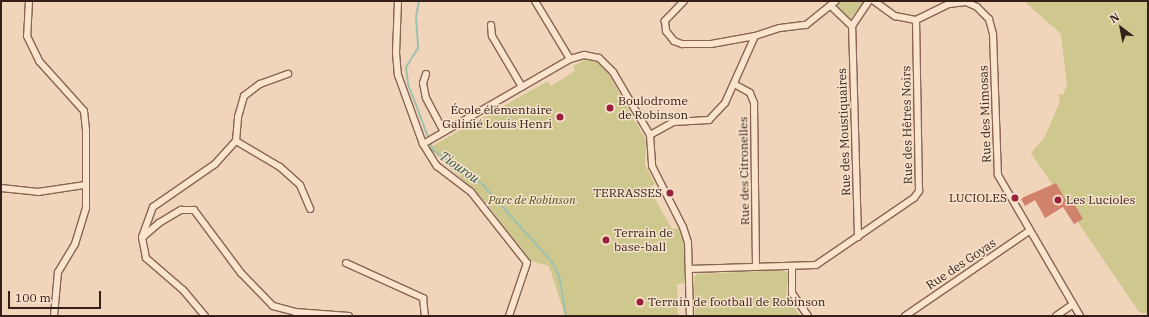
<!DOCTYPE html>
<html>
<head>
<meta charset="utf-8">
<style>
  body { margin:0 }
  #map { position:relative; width:1149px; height:317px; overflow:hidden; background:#f0d5ba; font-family:"IBM Plex Serif",serif }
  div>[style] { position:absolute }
  .green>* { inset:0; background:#cec88e }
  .stream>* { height:2px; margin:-1px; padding:0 1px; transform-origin:1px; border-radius:1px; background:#9fc0af }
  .building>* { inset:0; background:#d1826d }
  .roads { filter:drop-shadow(1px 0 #876454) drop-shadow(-1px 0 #876454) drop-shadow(0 1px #876454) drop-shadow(0 -1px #876454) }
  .minor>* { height:6px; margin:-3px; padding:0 3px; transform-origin:3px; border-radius:3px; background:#fbe4cd }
  .dots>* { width:11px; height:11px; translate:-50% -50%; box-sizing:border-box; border:2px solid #f7e1ca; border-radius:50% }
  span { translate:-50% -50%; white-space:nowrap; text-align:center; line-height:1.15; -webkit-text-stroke:3px #f7e1ca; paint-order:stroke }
  .poi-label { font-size:12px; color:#35211a }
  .left { translate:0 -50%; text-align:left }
  .right { translate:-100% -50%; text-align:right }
  .street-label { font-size:12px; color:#35211a }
  .park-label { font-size:12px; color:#51531f; font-style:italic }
  .water-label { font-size:13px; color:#285649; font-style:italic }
  .frame { position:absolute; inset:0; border:2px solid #35211a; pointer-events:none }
  .north { position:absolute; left:1101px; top:8px; width:40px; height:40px; -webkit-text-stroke:3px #f7e1ca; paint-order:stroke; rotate:328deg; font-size:11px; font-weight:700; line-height:16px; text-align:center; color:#35211a }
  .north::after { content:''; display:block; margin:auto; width:14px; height:18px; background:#35211a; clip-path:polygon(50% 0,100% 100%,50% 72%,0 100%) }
  .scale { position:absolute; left:8px; top:291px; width:93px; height:18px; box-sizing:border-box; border:2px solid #35211a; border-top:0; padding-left:5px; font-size:12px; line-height:14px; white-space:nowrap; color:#35211a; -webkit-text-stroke:3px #f7e1ca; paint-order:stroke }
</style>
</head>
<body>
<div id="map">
  <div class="green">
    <div style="clip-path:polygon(838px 1px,863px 1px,864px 2px,849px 20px,838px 8px)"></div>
    <div style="clip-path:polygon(1024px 1px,1148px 1px,1148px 314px,1139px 312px,1031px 153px,1044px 138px,1060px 102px,1058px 94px,1063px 95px,1067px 85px,1061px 34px)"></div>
    <div style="clip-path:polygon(593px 60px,604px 66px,646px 140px,645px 165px,655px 184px,649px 188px,672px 229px,680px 228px,684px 238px,686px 283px,677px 284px,678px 316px,565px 316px,549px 266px,531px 261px,481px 197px,429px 148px,548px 81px,551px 86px,575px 71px,573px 66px,583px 61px)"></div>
    <div style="clip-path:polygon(783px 270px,789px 273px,786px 294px,800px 316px,695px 316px,694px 277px,697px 274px)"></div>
  </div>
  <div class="stream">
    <div style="left:419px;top:1px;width:16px;rotate:101deg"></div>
    <div style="left:416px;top:17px;width:31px;rotate:86deg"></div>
    <div style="left:418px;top:48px;width:22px;rotate:122deg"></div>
    <div style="left:406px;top:67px;width:17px;rotate:83deg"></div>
    <div style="left:408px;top:84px;width:71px;rotate:69.3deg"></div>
    <div style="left:433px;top:150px;width:60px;rotate:34.8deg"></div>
    <div style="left:482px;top:184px;width:105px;rotate:48.1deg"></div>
    <div style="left:552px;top:262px;width:16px;rotate:63deg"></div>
    <div style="left:559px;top:276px;width:41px;rotate:80.1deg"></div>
  </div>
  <div class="building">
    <div style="clip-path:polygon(1056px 183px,1068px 204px,1073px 202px,1083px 219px,1074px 224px,1063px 207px,1045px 218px,1035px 200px,1025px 206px,1021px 199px,1024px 197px)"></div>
  </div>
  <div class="roads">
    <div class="minor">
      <div style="left:29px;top:1px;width:35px;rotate:93deg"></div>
      <div style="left:27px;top:36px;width:28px;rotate:64deg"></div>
      <div style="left:39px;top:61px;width:67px;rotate:48deg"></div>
      <div style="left:84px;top:111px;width:19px;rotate:84deg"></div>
      <div style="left:86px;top:130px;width:78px;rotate:90deg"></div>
      <div style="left:86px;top:208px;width:38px;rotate:107deg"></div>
      <div style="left:75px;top:244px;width:33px;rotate:121deg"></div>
      <div style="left:58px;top:272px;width:44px;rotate:95.2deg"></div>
      <div style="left:398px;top:1px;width:52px;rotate:92.2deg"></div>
      <div style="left:396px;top:53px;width:22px;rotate:85deg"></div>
      <div style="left:398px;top:75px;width:73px;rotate:70.1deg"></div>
      <div style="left:423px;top:144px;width:26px;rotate:58deg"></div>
      <div style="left:437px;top:166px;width:43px;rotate:37.4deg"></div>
      <div style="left:471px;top:192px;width:90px;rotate:51.7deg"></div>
      <div style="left:527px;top:263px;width:56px;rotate:108.8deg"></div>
      <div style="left:535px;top:1px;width:68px;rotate:58.9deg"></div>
      <div style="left:684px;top:1px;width:28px;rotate:134deg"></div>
      <div style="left:665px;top:21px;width:10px;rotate:84deg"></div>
      <div style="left:666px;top:31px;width:13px;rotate:51deg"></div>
      <div style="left:674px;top:41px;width:9px;rotate:21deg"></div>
      <div style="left:682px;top:44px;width:29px"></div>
      <div style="left:711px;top:44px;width:45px;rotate:-10.3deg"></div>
      <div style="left:874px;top:1px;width:26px;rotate:36deg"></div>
      <div style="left:895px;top:16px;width:21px;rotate:11deg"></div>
      <div style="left:916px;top:20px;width:37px;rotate:-26deg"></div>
      <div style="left:949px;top:4px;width:17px;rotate:-7deg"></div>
      <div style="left:966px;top:2px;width:12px;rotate:24deg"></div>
      <div style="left:977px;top:7px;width:17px;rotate:45deg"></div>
      <div style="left:989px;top:19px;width:16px;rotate:75deg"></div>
      <div style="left:993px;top:34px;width:141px;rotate:88deg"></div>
      <div style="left:998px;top:175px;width:163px;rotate:59.8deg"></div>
      <div style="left:831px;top:6px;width:29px;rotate:44deg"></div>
      <div style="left:491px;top:25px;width:11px;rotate:85deg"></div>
      <div style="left:492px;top:36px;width:59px;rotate:59.5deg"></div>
      <div style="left:426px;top:74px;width:9px;rotate:108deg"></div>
      <div style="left:423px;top:83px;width:15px;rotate:79deg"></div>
      <div style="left:426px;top:98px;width:38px;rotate:62deg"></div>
      <div style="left:734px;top:84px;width:18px;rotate:29deg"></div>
      <div style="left:750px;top:93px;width:11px;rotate:68deg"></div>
      <div style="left:754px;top:103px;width:164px;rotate:89.3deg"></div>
      <div style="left:650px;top:135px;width:26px;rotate:-29deg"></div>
      <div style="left:673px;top:122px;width:36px;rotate:-3deg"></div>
      <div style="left:709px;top:120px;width:23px;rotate:-47deg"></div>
      <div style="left:725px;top:103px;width:73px;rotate:-65.9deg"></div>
      <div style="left:755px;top:36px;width:26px;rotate:-18deg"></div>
      <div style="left:780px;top:28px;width:26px;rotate:-7deg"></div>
      <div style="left:806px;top:25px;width:38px;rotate:-39deg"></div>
      <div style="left:236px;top:141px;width:51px;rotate:30.6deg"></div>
      <div style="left:280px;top:167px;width:27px;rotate:42deg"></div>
      <div style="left:300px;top:185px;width:26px;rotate:67deg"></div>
      <div style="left:423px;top:144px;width:170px;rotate:-30deg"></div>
      <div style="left:570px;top:59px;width:15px;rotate:-16deg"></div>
      <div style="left:584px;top:55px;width:15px;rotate:11deg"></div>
      <div style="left:599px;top:58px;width:20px;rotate:45deg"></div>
      <div style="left:613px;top:72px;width:73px;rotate:59.6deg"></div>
      <div style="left:650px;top:135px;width:31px;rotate:86deg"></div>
      <div style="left:652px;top:166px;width:68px;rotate:63.1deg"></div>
      <div style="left:683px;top:227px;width:16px;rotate:72deg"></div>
      <div style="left:688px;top:242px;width:74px;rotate:88.5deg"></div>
      <div style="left:1px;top:188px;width:37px;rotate:6deg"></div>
      <div style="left:38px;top:192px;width:48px;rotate:-8.5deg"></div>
      <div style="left:144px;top:236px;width:20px;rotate:-41deg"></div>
      <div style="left:159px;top:223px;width:26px;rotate:-31deg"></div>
      <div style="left:181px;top:210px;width:13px"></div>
      <div style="left:194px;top:210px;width:79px;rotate:53.3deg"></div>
      <div style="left:241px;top:273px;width:46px;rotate:45.9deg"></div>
      <div style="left:273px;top:306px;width:23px;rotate:15deg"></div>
      <div style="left:295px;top:312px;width:54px;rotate:4.2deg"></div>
      <div style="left:858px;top:237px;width:211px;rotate:-91.6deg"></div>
      <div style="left:852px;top:26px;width:30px;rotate:-56deg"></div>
      <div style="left:346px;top:263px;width:85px;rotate:24.4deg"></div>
      <div style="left:423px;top:298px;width:18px;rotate:84deg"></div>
      <div style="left:792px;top:267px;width:26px;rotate:90deg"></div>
      <div style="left:792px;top:293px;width:28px;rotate:55deg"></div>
      <div style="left:689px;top:269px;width:127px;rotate:-1.8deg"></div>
      <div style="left:816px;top:265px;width:119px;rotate:-34.4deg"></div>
      <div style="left:914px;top:198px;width:9px;rotate:-54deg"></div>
      <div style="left:919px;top:191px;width:171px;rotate:-91deg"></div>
      <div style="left:205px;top:316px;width:34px;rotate:-130deg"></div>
      <div style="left:183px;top:290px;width:49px;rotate:-139.1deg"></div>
      <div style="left:146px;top:258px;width:21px;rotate:-101deg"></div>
      <div style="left:142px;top:237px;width:32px;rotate:-70deg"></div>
      <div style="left:153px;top:207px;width:75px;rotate:-34.7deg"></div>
      <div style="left:215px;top:164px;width:31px;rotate:-48deg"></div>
      <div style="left:236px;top:141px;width:24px;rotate:-85deg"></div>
      <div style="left:238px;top:117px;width:22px;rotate:-74deg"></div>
      <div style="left:244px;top:96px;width:20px;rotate:-37deg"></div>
      <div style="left:260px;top:84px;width:30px;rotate:-20deg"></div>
      <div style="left:905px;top:316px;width:150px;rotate:-34.4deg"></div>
      <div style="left:1056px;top:316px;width:21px;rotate:-35deg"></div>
    </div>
  </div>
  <div class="dots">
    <div style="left:610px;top:108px;background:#99213b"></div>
    <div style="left:560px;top:117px;background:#99213b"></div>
    <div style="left:670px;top:193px;background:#99213b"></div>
    <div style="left:1015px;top:198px;background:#99213b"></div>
    <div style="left:1058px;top:200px;background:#99213b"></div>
    <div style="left:606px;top:240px;background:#99213b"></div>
    <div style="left:640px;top:302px;background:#99213b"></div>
  </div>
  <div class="poi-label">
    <span class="left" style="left:618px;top:108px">Boulodrome<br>de Robinson</span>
    <span class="right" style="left:552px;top:117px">École élémentaire<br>Galinié Louis Henri</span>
    <span class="right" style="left:662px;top:193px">TERRASSES</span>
    <span class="right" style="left:1007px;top:198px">LUCIOLES</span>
    <span class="left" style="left:1066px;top:200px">Les Lucioles</span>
    <span class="left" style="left:614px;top:240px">Terrain de<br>base-ball</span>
    <span class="left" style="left:648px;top:302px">Terrain de football de Robinson</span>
  </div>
  <div class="street-label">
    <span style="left:985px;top:114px;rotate:-92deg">Rue des Mimosas</span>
    <span style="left:907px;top:125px;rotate:-91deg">Rue des Hêtres Noirs</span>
    <span style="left:844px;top:132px;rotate:-92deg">Rue des Moustiquaires</span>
    <span style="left:744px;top:171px;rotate:-91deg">Rue des Citronelles</span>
    <span style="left:961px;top:264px;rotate:-34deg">Rue des Goyas</span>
  </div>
  <div class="park-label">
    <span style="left:532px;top:200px">Parc de Robinson</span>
  </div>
  <div class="water-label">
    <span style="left:459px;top:168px;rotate:35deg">Tiourou</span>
  </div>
  <div class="frame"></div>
  <div class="north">N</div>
  <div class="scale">100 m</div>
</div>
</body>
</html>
